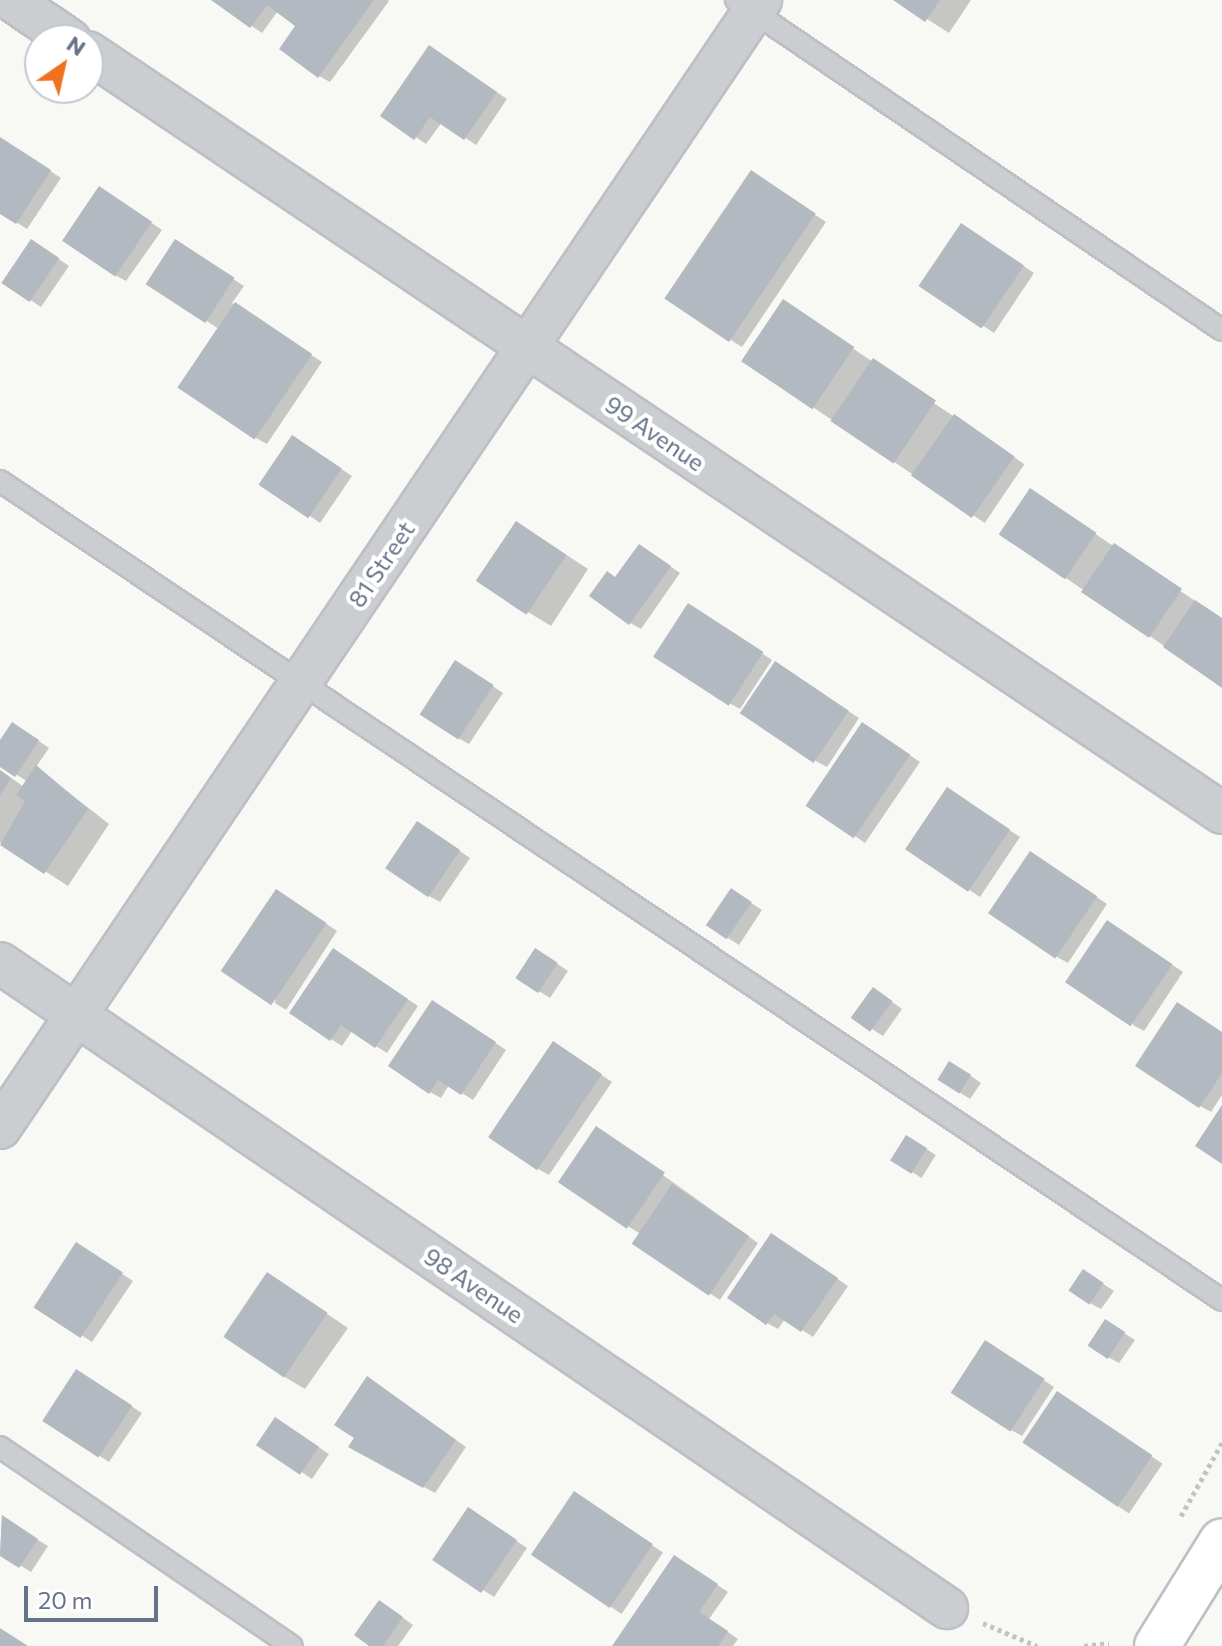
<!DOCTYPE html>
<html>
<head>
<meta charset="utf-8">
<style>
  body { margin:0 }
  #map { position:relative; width:1222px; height:1646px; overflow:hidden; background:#f8f8f5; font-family:Commissioner,sans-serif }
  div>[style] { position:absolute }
  .shadow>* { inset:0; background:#0003; transform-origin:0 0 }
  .building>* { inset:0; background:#b3b9c0; transform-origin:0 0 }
  .path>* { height:5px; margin-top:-2.5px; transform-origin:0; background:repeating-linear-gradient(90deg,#c1c3c6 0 4px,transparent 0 8px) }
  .roads { filter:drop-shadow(2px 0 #bcc0c6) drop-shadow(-2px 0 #bcc0c6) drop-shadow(0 2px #bcc0c6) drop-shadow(0 -2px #bcc0c6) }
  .lane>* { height:20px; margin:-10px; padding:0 10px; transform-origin:10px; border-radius:10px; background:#cbcdd1 }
  .street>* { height:40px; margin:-20px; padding:0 20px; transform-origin:20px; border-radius:20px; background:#cbcdd1 }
  .secondary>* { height:44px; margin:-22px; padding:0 22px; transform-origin:22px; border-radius:22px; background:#fff }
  span { translate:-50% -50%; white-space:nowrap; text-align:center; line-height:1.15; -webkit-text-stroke:8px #fff; paint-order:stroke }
  .street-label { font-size:24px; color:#657389 }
  .north { position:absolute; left:24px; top:24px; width:80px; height:80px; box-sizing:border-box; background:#fff; border:2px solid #c1c7d0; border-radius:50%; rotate:34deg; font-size:22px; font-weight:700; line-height:32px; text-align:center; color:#657389 }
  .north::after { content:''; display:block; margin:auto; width:28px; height:36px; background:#f0711e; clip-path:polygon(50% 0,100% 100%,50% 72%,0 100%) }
  .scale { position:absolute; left:24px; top:1586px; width:134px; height:36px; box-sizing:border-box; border:4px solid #657389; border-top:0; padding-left:10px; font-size:24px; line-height:28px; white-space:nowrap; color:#657389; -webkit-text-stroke:6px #fff; paint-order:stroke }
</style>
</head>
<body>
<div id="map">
  <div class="shadow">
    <div style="clip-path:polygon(214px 0,388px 0,389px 1px,330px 82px,319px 76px,298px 26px,278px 11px,262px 33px)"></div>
    <div style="clip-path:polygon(897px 0,971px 0,949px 33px)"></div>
    <div style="clip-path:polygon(440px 54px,507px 99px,476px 145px,442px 122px,426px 144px,383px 115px)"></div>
    <div style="clip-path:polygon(0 138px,61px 178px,27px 229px,0 212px)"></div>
    <div style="clip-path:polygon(762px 179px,826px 222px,742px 347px,731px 340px)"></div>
    <div style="clip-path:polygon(111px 195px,162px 230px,126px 281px,115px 275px)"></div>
    <div style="clip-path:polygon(972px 232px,1034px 273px,994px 333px,922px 285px)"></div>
    <div style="clip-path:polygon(43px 248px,69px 266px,41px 307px,4px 282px)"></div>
    <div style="clip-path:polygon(186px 248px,244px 286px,232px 303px,322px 362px,267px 444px,256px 438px,219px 329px,148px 283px)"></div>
    <div style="left:784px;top:302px;width:290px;height:71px;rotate:34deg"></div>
    <div style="clip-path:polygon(303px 444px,352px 476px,320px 523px,310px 516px)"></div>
    <div style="clip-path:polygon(1030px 490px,1222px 619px,1222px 686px,1066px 578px)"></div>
    <div style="clip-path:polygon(539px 537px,588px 569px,551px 626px,528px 612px)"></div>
    <div style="clip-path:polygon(651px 553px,680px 573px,641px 629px,630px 623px,616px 579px)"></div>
    <div style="clip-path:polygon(700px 612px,772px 660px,740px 709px,729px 703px)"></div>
    <div style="clip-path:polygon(467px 669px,503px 693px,469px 744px,458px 738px)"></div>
    <div style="clip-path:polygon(786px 670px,859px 718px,827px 767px,816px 761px)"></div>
    <div style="clip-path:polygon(873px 730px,920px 762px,865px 843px,855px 836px)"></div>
    <div style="clip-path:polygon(24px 731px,49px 748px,36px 767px,109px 824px,68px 886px,0 842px,0 770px,24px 787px,28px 782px,0 764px,0 743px)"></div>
    <div style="clip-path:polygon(958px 796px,1020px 837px,980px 897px,907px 849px)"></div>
    <div style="clip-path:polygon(429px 830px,470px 858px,440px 902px,429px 896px)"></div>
    <div style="clip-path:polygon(1041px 860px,1107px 904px,1068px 963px,1057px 957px)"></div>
    <div style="clip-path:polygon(742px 897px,762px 910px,739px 945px,728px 938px)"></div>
    <div style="clip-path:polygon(288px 898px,337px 931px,286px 1010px,275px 1003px)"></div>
    <div style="clip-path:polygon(1119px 929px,1183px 972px,1144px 1031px,1133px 1025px)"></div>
    <div style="clip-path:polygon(344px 957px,418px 1006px,387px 1053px,352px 1031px,342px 1046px,291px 1013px)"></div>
    <div style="clip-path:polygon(547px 957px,568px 971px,550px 998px,518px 978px)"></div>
    <div style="clip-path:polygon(884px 996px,902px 1009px,883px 1036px,872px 1029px)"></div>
    <div style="clip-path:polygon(443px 1008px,506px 1050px,473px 1100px,449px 1085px,441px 1098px,430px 1092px)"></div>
    <div style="clip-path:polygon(1222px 1033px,1222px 1095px,1211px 1112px,1200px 1106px)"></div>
    <div style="clip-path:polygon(564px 1050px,612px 1082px,549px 1175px,538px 1169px)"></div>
    <div style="clip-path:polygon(961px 1069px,981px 1083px,970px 1099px,959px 1092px)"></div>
    <div style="clip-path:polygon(597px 1128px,758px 1243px,720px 1300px,635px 1244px,641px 1234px,629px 1227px)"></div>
    <div style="left:907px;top:1137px;width:34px;height:27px;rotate:32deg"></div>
    <div style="clip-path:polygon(783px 1242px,848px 1286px,813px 1337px,785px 1319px,778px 1329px,767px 1323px)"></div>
    <div style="clip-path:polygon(87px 1251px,133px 1281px,92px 1342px,36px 1306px)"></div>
    <div style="clip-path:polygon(268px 1274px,348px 1328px,305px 1389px,283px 1376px)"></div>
    <div style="clip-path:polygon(1094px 1278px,1114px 1291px,1101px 1309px,1090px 1303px)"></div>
    <div style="clip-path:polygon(1116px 1328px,1135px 1340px,1119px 1363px,1108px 1357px)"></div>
    <div style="clip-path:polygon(997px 1349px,1054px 1387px,1022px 1436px,1011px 1430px)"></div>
    <div style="clip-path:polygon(87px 1378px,142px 1413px,109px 1462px,44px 1420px)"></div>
    <div style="clip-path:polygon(378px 1385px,466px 1447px,435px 1493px,351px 1447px)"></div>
    <div style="left:1068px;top:1400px;width:114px;height:60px;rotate:34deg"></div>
    <div style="clip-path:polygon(287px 1426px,329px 1454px,312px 1479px,259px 1444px)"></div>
    <div style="left:585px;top:1500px;width:94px;height:74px;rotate:34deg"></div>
    <div style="clip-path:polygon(480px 1516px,527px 1548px,494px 1597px,435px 1559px)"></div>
    <div style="clip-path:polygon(2px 1518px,48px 1546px,31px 1572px,0 1553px)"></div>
    <div style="clip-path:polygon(685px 1564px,728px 1592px,709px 1619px,738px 1639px,733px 1646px,617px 1646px)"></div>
    <div style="clip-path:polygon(391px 1609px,413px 1625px,398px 1646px,373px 1646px)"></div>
  </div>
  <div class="building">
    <div style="clip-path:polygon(211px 0,374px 0,318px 78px,279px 49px,295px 26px,267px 5px,250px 28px)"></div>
    <div style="clip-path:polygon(893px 0,940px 0,925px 22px)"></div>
    <div style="clip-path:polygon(429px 45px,497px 92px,464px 140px,430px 117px,414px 140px,380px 116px)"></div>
    <div style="clip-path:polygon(0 137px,51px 170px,16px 224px,0 214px)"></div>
    <div style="left:751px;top:170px;width:78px;height:155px;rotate:34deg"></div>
    <div style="left:99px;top:186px;width:64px;height:66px;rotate:34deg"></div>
    <div style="left:961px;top:223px;width:76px;height:76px;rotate:34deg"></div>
    <div style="left:31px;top:239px;width:34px;height:53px;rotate:34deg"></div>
    <div style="left:175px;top:239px;width:71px;height:54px;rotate:33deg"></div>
    <div style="left:783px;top:299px;width:86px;height:75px;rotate:34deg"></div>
    <div style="left:235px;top:302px;width:93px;height:103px;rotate:34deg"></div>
    <div style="left:873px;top:358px;width:76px;height:76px;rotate:34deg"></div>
    <div style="left:954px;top:414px;width:74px;height:75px;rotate:35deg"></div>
    <div style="left:292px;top:435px;width:60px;height:60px;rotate:34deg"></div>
    <div style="left:1030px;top:488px;width:80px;height:56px;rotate:34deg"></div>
    <div style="left:516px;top:521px;width:61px;height:72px;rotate:34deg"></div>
    <div style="left:1114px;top:543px;width:82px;height:59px;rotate:34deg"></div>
    <div style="clip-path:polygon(639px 544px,671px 566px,629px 625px,589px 596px,607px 571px,615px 577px)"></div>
    <div style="clip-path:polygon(1195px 600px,1222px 618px,1222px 688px,1163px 647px)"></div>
    <div style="left:688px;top:603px;width:90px;height:64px;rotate:33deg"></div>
    <div style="left:455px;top:660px;width:46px;height:65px;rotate:33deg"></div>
    <div style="left:775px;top:661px;width:89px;height:63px;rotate:34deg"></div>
    <div style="clip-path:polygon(12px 722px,39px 740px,15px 777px,0 767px,0 740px)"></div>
    <div style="left:862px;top:722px;width:58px;height:101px;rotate:34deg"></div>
    <div style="clip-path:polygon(36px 765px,88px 809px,44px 874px,0 845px,25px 801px,16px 795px)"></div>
    <div style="clip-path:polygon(0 770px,11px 778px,0 795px)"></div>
    <div style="left:947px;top:787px;width:76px;height:75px;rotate:34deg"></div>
    <div style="left:417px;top:821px;width:52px;height:57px;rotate:34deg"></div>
    <div style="left:1030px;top:851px;width:81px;height:75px;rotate:34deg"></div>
    <div style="left:731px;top:888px;width:25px;height:45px;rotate:34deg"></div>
    <div style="left:276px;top:889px;width:61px;height:99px;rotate:34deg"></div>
    <div style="left:1107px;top:920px;width:79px;height:75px;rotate:34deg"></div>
    <div style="clip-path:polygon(333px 948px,408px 999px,375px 1048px,341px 1025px,330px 1041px,289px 1013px)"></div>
    <div style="left:535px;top:948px;width:27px;height:36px;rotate:33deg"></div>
    <div style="left:873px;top:987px;width:24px;height:38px;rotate:36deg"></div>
    <div style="clip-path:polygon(432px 1000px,496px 1042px,461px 1095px,438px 1080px,429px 1094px,388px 1066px)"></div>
    <div style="clip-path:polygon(1177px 1002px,1222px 1032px,1222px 1073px,1199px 1108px,1135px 1066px)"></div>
    <div style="left:553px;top:1041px;width:59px;height:116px;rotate:34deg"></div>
    <div style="left:949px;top:1061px;width:26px;height:22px;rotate:32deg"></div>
    <div style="clip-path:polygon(1222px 1105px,1222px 1164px,1195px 1146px)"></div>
    <div style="left:596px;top:1126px;width:83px;height:68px;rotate:34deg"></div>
    <div style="left:906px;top:1135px;width:25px;height:30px;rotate:32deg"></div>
    <div style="left:672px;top:1184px;width:93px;height:72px;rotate:34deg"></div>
    <div style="clip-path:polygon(771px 1233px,838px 1278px,801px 1332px,774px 1314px,766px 1325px,727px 1298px)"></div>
    <div style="left:76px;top:1242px;width:56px;height:78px;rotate:33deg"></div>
    <div style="left:1083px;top:1269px;width:25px;height:26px;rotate:34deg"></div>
    <div style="left:267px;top:1272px;width:73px;height:78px;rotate:34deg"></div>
    <div style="left:1105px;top:1319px;width:24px;height:32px;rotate:33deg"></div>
    <div style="left:985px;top:1340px;width:71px;height:63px;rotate:33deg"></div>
    <div style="left:76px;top:1369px;width:67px;height:62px;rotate:33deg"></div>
    <div style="clip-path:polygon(367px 1376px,456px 1440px,423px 1488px,348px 1447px,354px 1438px,334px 1425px)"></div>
    <div style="left:1057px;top:1391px;width:115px;height:62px;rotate:34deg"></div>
    <div style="left:275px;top:1417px;width:53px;height:34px;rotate:34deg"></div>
    <div style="left:574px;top:1491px;width:95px;height:77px;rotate:34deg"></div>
    <div style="left:468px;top:1507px;width:59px;height:64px;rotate:34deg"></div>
    <div style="clip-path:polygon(2px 1515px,38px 1539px,19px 1568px,0 1556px)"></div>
    <div style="clip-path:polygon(674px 1555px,718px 1584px,699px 1612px,728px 1631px,718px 1646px,612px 1646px)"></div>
    <div style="clip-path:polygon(379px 1600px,403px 1617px,383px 1646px,369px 1646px,354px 1635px)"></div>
    <div style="clip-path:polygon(0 1628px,28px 1646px,0 1646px)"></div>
  </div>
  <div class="path">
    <div style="left:1181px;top:1516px;width:84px;rotate:-60.7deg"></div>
    <div style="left:983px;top:1623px;width:59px;rotate:23.1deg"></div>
    <div style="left:1084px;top:1646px;width:25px;rotate:-7deg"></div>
  </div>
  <div class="roads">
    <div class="lane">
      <div style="left:736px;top:0;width:587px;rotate:34.18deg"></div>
      <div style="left:0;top:481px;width:1471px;rotate:33.83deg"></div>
      <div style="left:0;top:1447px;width:353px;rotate:34.3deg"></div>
    </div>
    <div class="street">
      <div style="left:11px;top:0;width:71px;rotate:34.1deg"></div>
      <div style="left:88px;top:52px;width:1366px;rotate:33.86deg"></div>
      <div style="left:0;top:963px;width:1146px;rotate:34.26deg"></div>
      <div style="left:0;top:1128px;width:1361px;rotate:-55.99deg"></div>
    </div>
    <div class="secondary">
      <div style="left:1157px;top:1646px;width:123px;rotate:-58.2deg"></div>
    </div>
  </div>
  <div class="street-label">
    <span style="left:655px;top:433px;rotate:34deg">99 Avenue</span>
    <span style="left:381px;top:564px;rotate:-56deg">81 Street</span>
    <span style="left:474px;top:1285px;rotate:34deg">98 Avenue</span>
  </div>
  <div class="north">N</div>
  <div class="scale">20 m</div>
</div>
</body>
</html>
